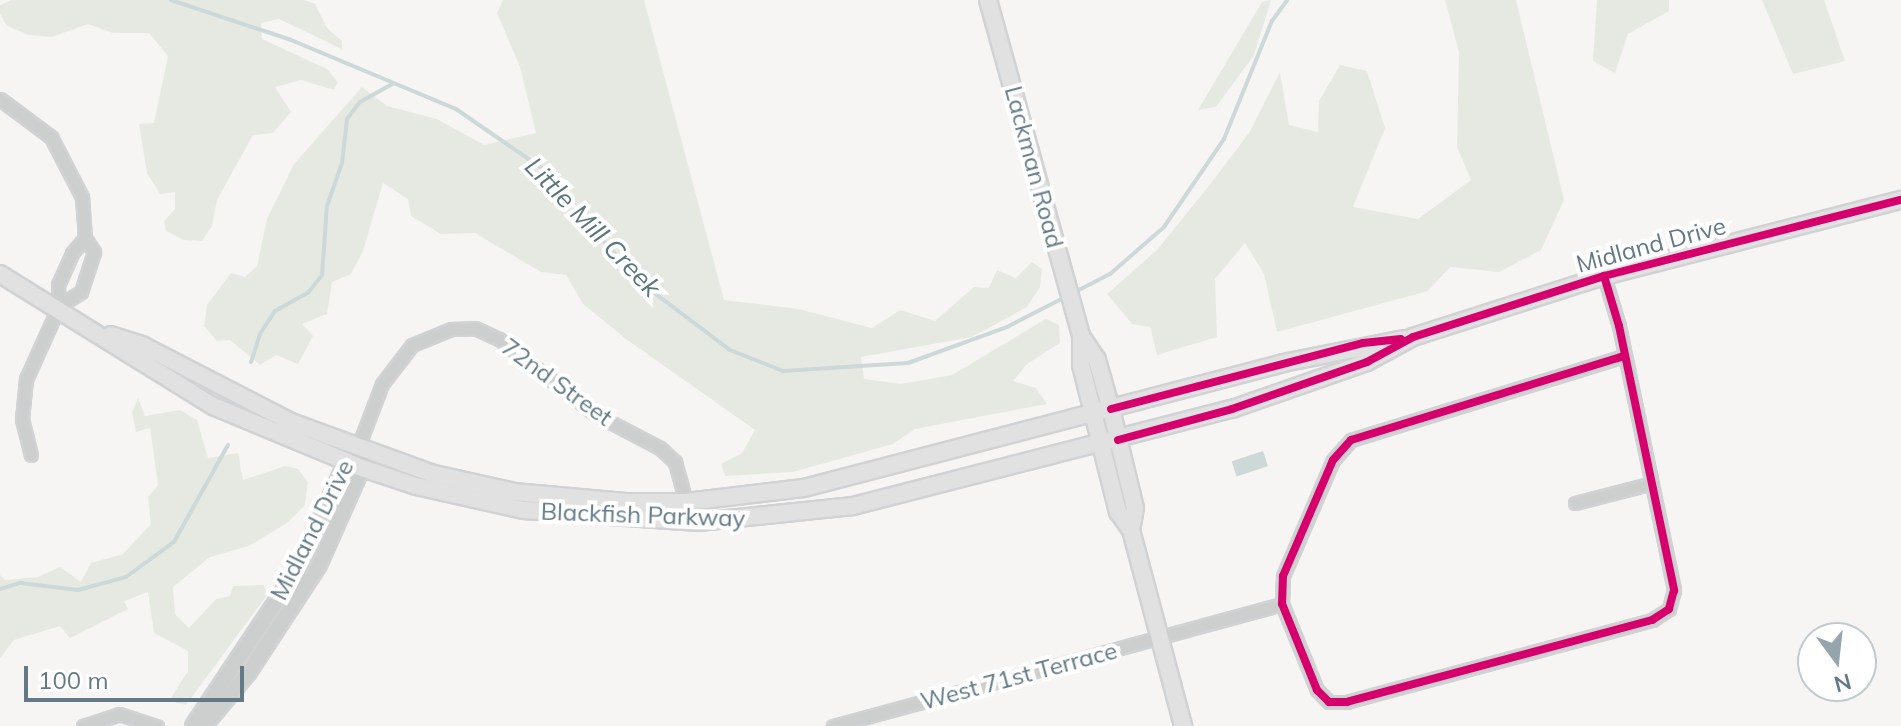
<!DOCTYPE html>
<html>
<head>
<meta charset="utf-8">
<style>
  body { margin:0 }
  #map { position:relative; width:1901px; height:726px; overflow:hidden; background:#f6f5f4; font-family:Mulish,sans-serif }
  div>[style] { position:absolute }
  .green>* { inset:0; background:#e6e9e2 }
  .water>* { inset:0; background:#cdd8d9; transform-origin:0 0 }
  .stream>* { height:4px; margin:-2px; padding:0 2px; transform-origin:2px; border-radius:2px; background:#cdd8d9 }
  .roads { filter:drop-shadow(2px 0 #d1d2d4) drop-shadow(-2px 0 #d1d2d4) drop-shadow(0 2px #d1d2d4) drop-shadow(0 -2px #d1d2d4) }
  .minor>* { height:11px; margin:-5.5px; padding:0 5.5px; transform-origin:5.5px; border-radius:5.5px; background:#cdcfcf }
  .tertiary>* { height:14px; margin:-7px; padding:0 7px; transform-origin:7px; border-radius:7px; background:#cdcfcf }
  .secondary>* { height:16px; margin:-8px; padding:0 8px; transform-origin:8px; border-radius:8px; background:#e1e1e2 }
  .cycleway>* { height:8px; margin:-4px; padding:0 4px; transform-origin:4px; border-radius:4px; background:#d6006c }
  span { translate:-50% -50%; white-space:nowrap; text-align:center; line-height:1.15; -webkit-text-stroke:8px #fff; paint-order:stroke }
  .street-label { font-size:24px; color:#637a86 }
  .water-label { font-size:26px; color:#5a767c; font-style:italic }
  .north { position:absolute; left:1797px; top:622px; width:80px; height:80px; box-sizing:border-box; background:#fff; border:2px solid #c1cacf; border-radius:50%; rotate:165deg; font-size:22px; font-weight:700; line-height:32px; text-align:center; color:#637a86 }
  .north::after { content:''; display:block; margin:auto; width:28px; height:36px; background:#96a5ac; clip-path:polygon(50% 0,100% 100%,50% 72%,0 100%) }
  .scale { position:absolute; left:24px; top:666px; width:220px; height:36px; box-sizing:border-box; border:4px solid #637a86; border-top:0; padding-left:10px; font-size:24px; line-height:28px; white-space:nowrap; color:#637a86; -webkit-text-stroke:6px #fff; paint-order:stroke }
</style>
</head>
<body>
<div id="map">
  <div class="green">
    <div style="clip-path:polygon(11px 0,304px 0,315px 4px,327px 28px,342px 41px,342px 49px,279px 19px,261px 23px,262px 39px,327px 69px,338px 82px,334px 90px,301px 80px,275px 87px,291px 112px,273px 133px,253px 135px,217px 200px,212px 226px,202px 241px,184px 240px,166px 231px,164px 221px,175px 209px,175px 192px,160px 194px,147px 173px,139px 124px,154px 123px,168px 56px,149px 33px,113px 33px,88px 24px,52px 37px,29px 35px,7px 26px,0 14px,0 5px)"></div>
    <div style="clip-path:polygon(503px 0,644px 0,724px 300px,798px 309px,872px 328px,900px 310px,935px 321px,974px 287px,989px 288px,997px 270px,1016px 278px,1032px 262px,1042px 269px,1040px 287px,1027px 307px,972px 337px,861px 357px,864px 379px,901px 384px,952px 375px,1046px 319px,1059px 325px,1060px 343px,1027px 364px,1013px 381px,1036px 388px,1047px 404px,915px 429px,893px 444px,793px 472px,725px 476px,721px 464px,742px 453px,755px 430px,626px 339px,583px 304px,566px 275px,541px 272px,475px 233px,441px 234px,411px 216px,408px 199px,383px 183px,363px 251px,351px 274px,332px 282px,327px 314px,302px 324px,313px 336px,298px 364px,276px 355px,260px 365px,230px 340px,217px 341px,204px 326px,207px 305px,231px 273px,245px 277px,257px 266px,267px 219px,294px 164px,362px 87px,387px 106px,437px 119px,484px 145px,536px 133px,520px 67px,497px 13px)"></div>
    <div style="clip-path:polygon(1271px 0,1254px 55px,1216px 107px,1198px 110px,1262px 2px)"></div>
    <div style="clip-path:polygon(1445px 0,1516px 0,1564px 200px,1541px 250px,1499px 272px,1450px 267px,1428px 291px,1277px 332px,1264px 274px,1245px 243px,1215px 279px,1217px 337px,1157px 355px,1150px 327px,1132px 324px,1107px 294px,1157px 250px,1212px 182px,1249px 133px,1280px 72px,1289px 125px,1318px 132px,1319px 101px,1340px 65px,1367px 71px,1385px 128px,1353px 207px,1418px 219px,1471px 180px,1457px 147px,1459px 52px)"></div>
    <div style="clip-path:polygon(1597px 0,1669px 0,1669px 11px,1628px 34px,1615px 73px,1593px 61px)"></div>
    <div style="clip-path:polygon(1762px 0,1824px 0,1845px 61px,1793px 74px)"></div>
    <div style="clip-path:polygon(138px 398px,145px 416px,180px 410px,197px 420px,208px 458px,238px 453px,243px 480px,285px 466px,298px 469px,308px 482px,305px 505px,287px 523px,249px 546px,210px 557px,173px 587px,175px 614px,189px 628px,216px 599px,230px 596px,233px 586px,264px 585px,267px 595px,186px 705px,169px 701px,188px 671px,188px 651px,154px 633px,148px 592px,124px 601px,128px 609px,70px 638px,60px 626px,14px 640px,0 658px,0 575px,5px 580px,38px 577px,60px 567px,81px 582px,91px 563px,123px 554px,151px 524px,148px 497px,158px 485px,150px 428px,136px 432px,132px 412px)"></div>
  </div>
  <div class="water">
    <div style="left:1263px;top:451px;width:16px;height:33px;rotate:72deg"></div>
  </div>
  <div class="stream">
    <div style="left:171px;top:0;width:126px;rotate:18.4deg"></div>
    <div style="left:291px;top:40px;width:179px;rotate:22.7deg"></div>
    <div style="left:456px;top:109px;width:106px;rotate:34.6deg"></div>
    <div style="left:543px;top:169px;width:144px;rotate:49.8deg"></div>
    <div style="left:636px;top:279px;width:118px;rotate:37.1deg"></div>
    <div style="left:730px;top:350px;width:57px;rotate:21.6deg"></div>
    <div style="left:783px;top:371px;width:125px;rotate:-3.7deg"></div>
    <div style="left:908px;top:363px;width:105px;rotate:-20deg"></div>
    <div style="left:1007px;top:327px;width:65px;rotate:-27.3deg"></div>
    <div style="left:1073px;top:293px;width:42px;rotate:-27.2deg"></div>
    <div style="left:1110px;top:274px;width:72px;rotate:-41deg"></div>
    <div style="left:1164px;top:227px;width:107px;rotate:-55.7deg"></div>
    <div style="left:1224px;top:139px;width:127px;rotate:-67.9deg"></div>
    <div style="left:1272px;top:21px;width:26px;rotate:-54deg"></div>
    <div style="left:251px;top:362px;width:29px;rotate:-72deg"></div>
    <div style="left:260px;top:334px;width:27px;rotate:-57deg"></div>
    <div style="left:275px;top:311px;width:38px;rotate:-29deg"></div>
    <div style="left:308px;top:293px;width:23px;rotate:-52deg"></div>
    <div style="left:322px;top:275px;width:69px;rotate:-85.9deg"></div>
    <div style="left:327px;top:206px;width:46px;rotate:-70.8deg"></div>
    <div style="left:342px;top:163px;width:44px;rotate:-83.5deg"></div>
    <div style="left:347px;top:119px;width:21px;rotate:-53deg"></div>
    <div style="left:360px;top:102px;width:38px;rotate:-29deg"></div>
    <div style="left:0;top:589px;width:21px;rotate:-17deg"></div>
    <div style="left:20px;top:583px;width:58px;rotate:6.9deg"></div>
    <div style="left:78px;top:590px;width:50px;rotate:-15.2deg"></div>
    <div style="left:126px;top:577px;width:59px;rotate:-36.1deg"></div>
    <div style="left:174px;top:542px;width:111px;rotate:-60.9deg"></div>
  </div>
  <div class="roads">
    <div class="minor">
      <div style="left:0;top:99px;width:64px;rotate:36.7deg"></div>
      <div style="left:51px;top:137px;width:68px;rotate:62.7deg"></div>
      <div style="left:82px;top:197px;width:41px;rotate:85.8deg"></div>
      <div style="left:85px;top:238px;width:17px;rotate:57deg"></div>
      <div style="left:94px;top:252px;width:42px;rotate:108deg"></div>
      <div style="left:81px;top:292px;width:26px;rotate:148deg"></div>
      <div style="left:59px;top:306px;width:80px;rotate:114.3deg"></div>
      <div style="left:26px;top:379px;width:40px;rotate:95.7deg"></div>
      <div style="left:22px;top:419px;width:37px;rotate:76deg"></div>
      <div style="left:1604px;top:276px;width:52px;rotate:73.3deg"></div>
      <div style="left:1619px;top:326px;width:270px;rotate:78.2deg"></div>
      <div style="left:1674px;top:590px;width:20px;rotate:105deg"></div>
      <div style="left:1669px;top:609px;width:20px;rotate:147deg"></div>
      <div style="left:1652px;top:620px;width:316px;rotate:165deg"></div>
      <div style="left:1347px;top:702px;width:18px;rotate:180deg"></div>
      <div style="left:1329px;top:702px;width:17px;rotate:-135deg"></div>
      <div style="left:1317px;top:690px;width:93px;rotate:-112.1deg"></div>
      <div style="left:1282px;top:604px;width:28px;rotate:-88deg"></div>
      <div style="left:1283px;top:576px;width:126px;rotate:-66.7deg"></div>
      <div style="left:1333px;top:460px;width:27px;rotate:-48deg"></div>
      <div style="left:1351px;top:440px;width:286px;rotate:-17.1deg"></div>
      <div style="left:59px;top:306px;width:21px;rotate:-93deg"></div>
      <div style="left:58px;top:285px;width:35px;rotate:-66deg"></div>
      <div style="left:72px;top:253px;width:20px;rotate:-49deg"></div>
      <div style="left:358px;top:447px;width:67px;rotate:-69.1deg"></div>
      <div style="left:382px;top:384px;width:49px;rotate:-52.4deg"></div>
      <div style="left:412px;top:345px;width:42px;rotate:-22.3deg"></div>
      <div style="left:451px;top:329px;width:24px;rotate:-2deg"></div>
      <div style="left:475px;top:328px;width:26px;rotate:25deg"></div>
      <div style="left:499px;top:339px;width:122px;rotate:38deg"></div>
      <div style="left:595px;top:414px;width:73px;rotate:27.6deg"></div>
      <div style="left:660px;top:448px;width:21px;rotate:43deg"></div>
      <div style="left:675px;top:462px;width:41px;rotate:74.6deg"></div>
      <div style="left:1575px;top:503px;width:76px;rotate:-14.4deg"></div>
      <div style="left:83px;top:726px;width:38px;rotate:-18deg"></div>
      <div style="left:119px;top:714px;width:40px;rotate:18deg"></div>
      <div style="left:833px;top:726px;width:465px;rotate:-15.2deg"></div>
    </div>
    <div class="tertiary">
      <div style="left:193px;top:726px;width:191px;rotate:-56.3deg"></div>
      <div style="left:299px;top:567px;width:123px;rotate:-65.9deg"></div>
      <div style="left:204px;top:726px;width:70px;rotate:-50.2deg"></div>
      <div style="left:249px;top:672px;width:128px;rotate:-56.8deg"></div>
      <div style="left:319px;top:565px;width:106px;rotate:-66.1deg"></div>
      <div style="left:362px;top:468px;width:21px;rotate:-101deg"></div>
    </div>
    <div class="secondary">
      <div style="left:988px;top:0;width:348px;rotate:74.5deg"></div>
      <div style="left:1081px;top:335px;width:30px;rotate:90deg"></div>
      <div style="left:1081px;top:365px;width:152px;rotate:75.9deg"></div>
      <div style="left:1118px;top:512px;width:22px;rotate:54deg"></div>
      <div style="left:1131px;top:530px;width:203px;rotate:75.1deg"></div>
      <div style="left:0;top:274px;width:251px;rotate:31.8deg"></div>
      <div style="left:213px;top:406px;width:161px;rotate:22.6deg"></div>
      <div style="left:362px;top:468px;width:57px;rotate:18.4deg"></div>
      <div style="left:416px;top:486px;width:110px;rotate:12.6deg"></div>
      <div style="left:523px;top:510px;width:176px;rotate:3.9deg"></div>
      <div style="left:699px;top:522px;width:155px;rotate:-5.9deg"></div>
      <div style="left:853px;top:506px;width:391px;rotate:-14.4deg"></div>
      <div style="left:1232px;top:409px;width:143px;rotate:-19.2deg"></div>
      <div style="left:1367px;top:362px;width:52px;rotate:-28.5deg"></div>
      <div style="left:1413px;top:337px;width:201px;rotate:-17.7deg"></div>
      <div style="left:1604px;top:276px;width:307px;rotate:-14.4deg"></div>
      <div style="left:111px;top:335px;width:33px;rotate:18deg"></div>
      <div style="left:142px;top:345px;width:168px;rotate:27.3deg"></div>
      <div style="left:291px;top:422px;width:148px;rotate:20.1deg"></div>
      <div style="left:430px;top:473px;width:86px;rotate:12.7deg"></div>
      <div style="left:514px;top:492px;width:112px;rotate:5.1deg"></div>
      <div style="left:626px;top:502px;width:60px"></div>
      <div style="left:686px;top:502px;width:119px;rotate:-6.8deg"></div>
      <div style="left:804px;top:488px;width:495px;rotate:-14.6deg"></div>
      <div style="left:1283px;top:363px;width:123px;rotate:-11.2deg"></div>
      <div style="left:1081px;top:336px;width:29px;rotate:56deg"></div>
      <div style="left:1097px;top:360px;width:51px;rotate:74.1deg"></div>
      <div style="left:1111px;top:409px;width:102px;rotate:76.4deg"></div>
      <div style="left:1135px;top:508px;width:22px;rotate:100deg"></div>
    </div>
  </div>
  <div class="cycleway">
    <div style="left:1604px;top:276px;width:52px;rotate:73.3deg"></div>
    <div style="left:1619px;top:326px;width:270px;rotate:78.2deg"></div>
    <div style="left:1674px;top:590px;width:20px;rotate:105deg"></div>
    <div style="left:1669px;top:609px;width:20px;rotate:147deg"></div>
    <div style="left:1652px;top:620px;width:316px;rotate:165deg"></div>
    <div style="left:1347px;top:702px;width:18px;rotate:180deg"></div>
    <div style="left:1329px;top:702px;width:17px;rotate:-135deg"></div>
    <div style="left:1317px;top:690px;width:93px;rotate:-112.1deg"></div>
    <div style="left:1282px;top:604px;width:28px;rotate:-88deg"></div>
    <div style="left:1283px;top:576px;width:126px;rotate:-66.7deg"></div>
    <div style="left:1333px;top:460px;width:27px;rotate:-48deg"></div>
    <div style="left:1351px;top:440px;width:286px;rotate:-17.1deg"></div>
    <div style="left:1111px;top:409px;width:260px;rotate:-14.7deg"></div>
    <div style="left:1363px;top:343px;width:38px;rotate:-6deg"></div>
    <div style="left:1118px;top:440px;width:118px;rotate:-15.2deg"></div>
    <div style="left:1232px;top:409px;width:143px;rotate:-19.2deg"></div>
    <div style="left:1367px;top:362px;width:52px;rotate:-28.5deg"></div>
    <div style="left:1413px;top:337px;width:201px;rotate:-17.7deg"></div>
    <div style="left:1604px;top:276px;width:307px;rotate:-14.4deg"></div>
  </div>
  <div class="street-label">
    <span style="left:1034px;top:167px;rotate:75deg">Lackman Road</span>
    <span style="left:1651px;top:245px;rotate:-15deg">Midland Drive</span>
    <span style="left:557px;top:382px;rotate:36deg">72nd Street</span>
    <span style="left:643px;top:515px;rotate:2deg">Blackfish Parkway</span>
    <span style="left:312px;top:530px;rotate:-63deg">Midland Drive</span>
    <span style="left:1019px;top:676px;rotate:-15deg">West 71st Terrace</span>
  </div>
  <div class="water-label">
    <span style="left:593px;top:227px;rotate:46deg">Little Mill Creek</span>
  </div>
  <div class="north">N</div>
  <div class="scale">100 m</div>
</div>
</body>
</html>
